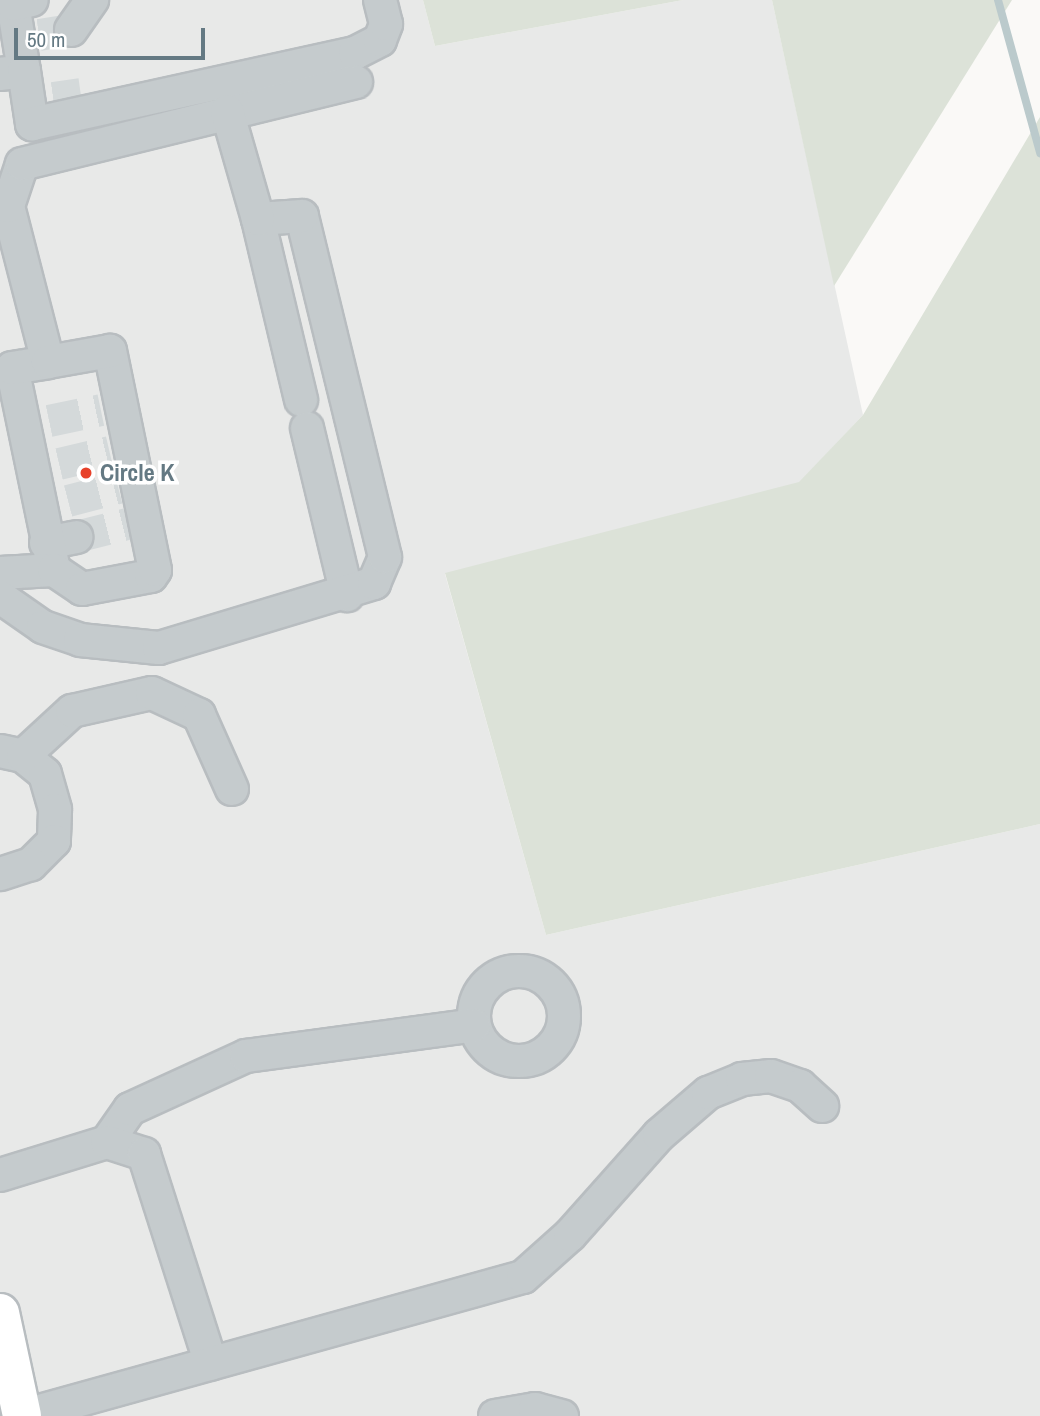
<!DOCTYPE html>
<html>
<head>
<meta charset="utf-8">
<style>
  body { margin:0 }
  #map { position:relative; width:1040px; height:1416px; overflow:hidden; background:#faf9f7; font-family:"Archivo Narrow",sans-serif }
  div>[style] { position:absolute }
  .built>* { inset:0; background:#e8e9e8 }
  .green>* { inset:0; background:#dce2d8 }
  .stream>* { height:8px; margin:-4px; padding:0 4px; transform-origin:4px; border-radius:4px; background:#bbcacc }
  .minor-tunnel>* { height:32px; margin-top:-16px; transform-origin:0; background:repeating-linear-gradient(90deg,#d4d9da 0 32px,transparent 0 48px) }
  .roads { filter:drop-shadow(2px 0 #b8bdc0) drop-shadow(-2px 0 #b8bdc0) drop-shadow(0 2px #b8bdc0) drop-shadow(0 -2px #b8bdc0) }
  .minor>* { height:32px; margin:-16px; padding:0 16px; transform-origin:16px; border-radius:16px; background:#c5cbcd }
  .minor>.ring { margin:-16px; padding:0; box-sizing:content-box; background:none; border:32px solid #c5cbcd; border-radius:50% }
  .highway>* { height:38px; margin:-19px; padding:0 19px; transform-origin:19px; border-radius:19px; background:#fff }
  .dots>* { width:19px; height:19px; translate:-50% -50%; box-sizing:border-box; border:4px solid #fff; border-radius:50% }
  span { translate:-50% -50%; white-space:nowrap; text-align:center; line-height:1.15; -webkit-text-stroke:7px #fff; paint-order:stroke }
  .poi-label { font-size:24px; color:#647983; font-weight:700 }
  .left { translate:0 -50%; text-align:left }
  .scale { position:absolute; left:14px; top:28px; width:191px; height:32px; box-sizing:border-box; border:4px solid #647983; border-top:0; padding-left:9px; font-size:21px; line-height:24px; white-space:nowrap; color:#647983; -webkit-text-stroke:5px #fff; paint-order:stroke }
</style>
</head>
<body>
<div id="map">
  <div class="built">
    <div style="clip-path:polygon(0 0,423px 0,435px 46px,683px 0,772px 0,863px 415px,799px 483px,445px 574px,546px 935px,1040px 824px,1040px 1416px,0 1416px)"></div>
  </div>
  <div class="green">
    <div style="clip-path:polygon(423px 0,683px 0,435px 46px)"></div>
    <div style="clip-path:polygon(772px 0,1012px 0,834px 286px)"></div>
    <div style="clip-path:polygon(1040px 117px,1040px 824px,546px 935px,445px 573px,799px 482px,863px 415px)"></div>
  </div>
  <div class="stream">
    <div style="left:998px;top:0;width:159px;rotate:74.6deg"></div>
  </div>
  <div class="minor-tunnel">
    <div style="left:39px;top:35px;width:32px;rotate:-9deg"></div>
    <div style="left:53px;top:98px;width:28px;rotate:-8deg"></div>
    <div style="left:49px;top:421px;width:53px;rotate:-11.9deg"></div>
    <div style="left:59px;top:464px;width:52px;rotate:-13.2deg"></div>
    <div style="left:68px;top:501px;width:52px;rotate:-14.6deg"></div>
    <div style="left:76px;top:537px;width:53px;rotate:-14.3deg"></div>
  </div>
  <div class="roads">
    <div class="minor">
      <div style="left:71px;top:30px;width:37px;rotate:-55deg"></div>
      <div style="left:24px;top:71px;width:68px;rotate:-99.3deg"></div>
      <div style="left:13px;top:4px;width:19px;rotate:-12deg"></div>
      <div style="left:0;top:74px;width:24px;rotate:-7deg"></div>
      <div style="left:24px;top:71px;width:54px;rotate:81.4deg"></div>
      <div style="left:32px;top:124px;width:331px;rotate:-12.4deg"></div>
      <div style="left:355px;top:53px;width:28px;rotate:-27deg"></div>
      <div style="left:380px;top:40px;width:17px;rotate:-69deg"></div>
      <div style="left:386px;top:24px;width:25px;rotate:-104deg"></div>
      <div style="left:258px;top:219px;width:186px;rotate:76.6deg"></div>
      <div style="left:307px;top:428px;width:172px;rotate:76.5deg"></div>
      <div style="left:46px;top:543px;width:31px;rotate:-11deg"></div>
      <div style="left:54px;top:570px;width:206px;rotate:-101.7deg"></div>
      <div style="left:12px;top:368px;width:36px;rotate:-9deg"></div>
      <div style="left:48px;top:362px;width:161px;rotate:-104.4deg"></div>
      <div style="left:8px;top:206px;width:44px;rotate:-71.6deg"></div>
      <div style="left:22px;top:164px;width:344px;rotate:-13.8deg"></div>
      <div style="left:0;top:573px;width:54px;rotate:-3.2deg"></div>
      <div style="left:54px;top:570px;width:34px;rotate:34deg"></div>
      <div style="left:82px;top:589px;width:70px;rotate:-10.7deg"></div>
      <div style="left:151px;top:576px;width:7px;rotate:-56deg"></div>
      <div style="left:155px;top:570px;width:224px;rotate:-101.6deg"></div>
      <div style="left:110px;top:351px;width:63px;rotate:169.9deg"></div>
      <div style="left:0;top:597px;width:52px;rotate:34.9deg"></div>
      <div style="left:43px;top:627px;width:39px;rotate:19deg"></div>
      <div style="left:80px;top:640px;width:79px;rotate:5.8deg"></div>
      <div style="left:159px;top:648px;width:225px;rotate:-16.8deg"></div>
      <div style="left:374px;top:583px;width:28px;rotate:-67deg"></div>
      <div style="left:385px;top:557px;width:351px;rotate:-103.7deg"></div>
      <div style="left:302px;top:216px;width:44px;rotate:176.1deg"></div>
      <div style="left:258px;top:219px;width:112px;rotate:-106deg"></div>
      <div style="left:0;top:751px;width:24px;rotate:12deg"></div>
      <div style="left:23px;top:756px;width:28px;rotate:39deg"></div>
      <div style="left:45px;top:774px;width:37px;rotate:74deg"></div>
      <div style="left:55px;top:810px;width:31px;rotate:92deg"></div>
      <div style="left:54px;top:841px;width:33px;rotate:135deg"></div>
      <div style="left:31px;top:864px;width:33px;rotate:162deg"></div>
      <div style="left:23px;top:756px;width:67px;rotate:-42.6deg"></div>
      <div style="left:72px;top:711px;width:82px;rotate:-12.7deg"></div>
      <div style="left:152px;top:693px;width:52px;rotate:25.1deg"></div>
      <div style="left:199px;top:715px;width:81px;rotate:66deg"></div>
      <div class="ring" style="left:474px;top:971px;width:58px;height:58px"></div>
      <div style="left:107px;top:1142px;width:40px;rotate:-55.1deg"></div>
      <div style="left:130px;top:1109px;width:128px;rotate:-24.6deg"></div>
      <div style="left:246px;top:1056px;width:230px;rotate:-7.7deg"></div>
      <div style="left:0;top:1175px;width:112px;rotate:-17.1deg"></div>
      <div style="left:107px;top:1142px;width:39px;rotate:18deg"></div>
      <div style="left:144px;top:1154px;width:220px;rotate:72.3deg"></div>
      <div style="left:22px;top:1416px;width:520px;rotate:-15.51deg"></div>
      <div style="left:523px;top:1277px;width:63px;rotate:-41.8deg"></div>
      <div style="left:570px;top:1235px;width:134px;rotate:-48.3deg"></div>
      <div style="left:659px;top:1135px;width:65px;rotate:-40.6deg"></div>
      <div style="left:708px;top:1093px;width:37px;rotate:-22deg"></div>
      <div style="left:742px;top:1079px;width:29px;rotate:-6deg"></div>
      <div style="left:771px;top:1076px;width:31px;rotate:19deg"></div>
      <div style="left:800px;top:1086px;width:30px;rotate:42deg"></div>
      <div style="left:495px;top:1416px;width:41px;rotate:-9.9deg"></div>
      <div style="left:535px;top:1409px;width:28px;rotate:15deg"></div>
    </div>
    <div class="highway">
      <div style="left:0;top:1313px;width:105px;rotate:77.9deg"></div>
    </div>
  </div>
  <div class="dots">
    <div style="left:86px;top:473px;background:#e7412a"></div>
  </div>
  <div class="poi-label">
    <span class="left" style="left:100px;top:473px">Circle K</span>
  </div>
  <div class="scale">50 m</div>
</div>
</body>
</html>
